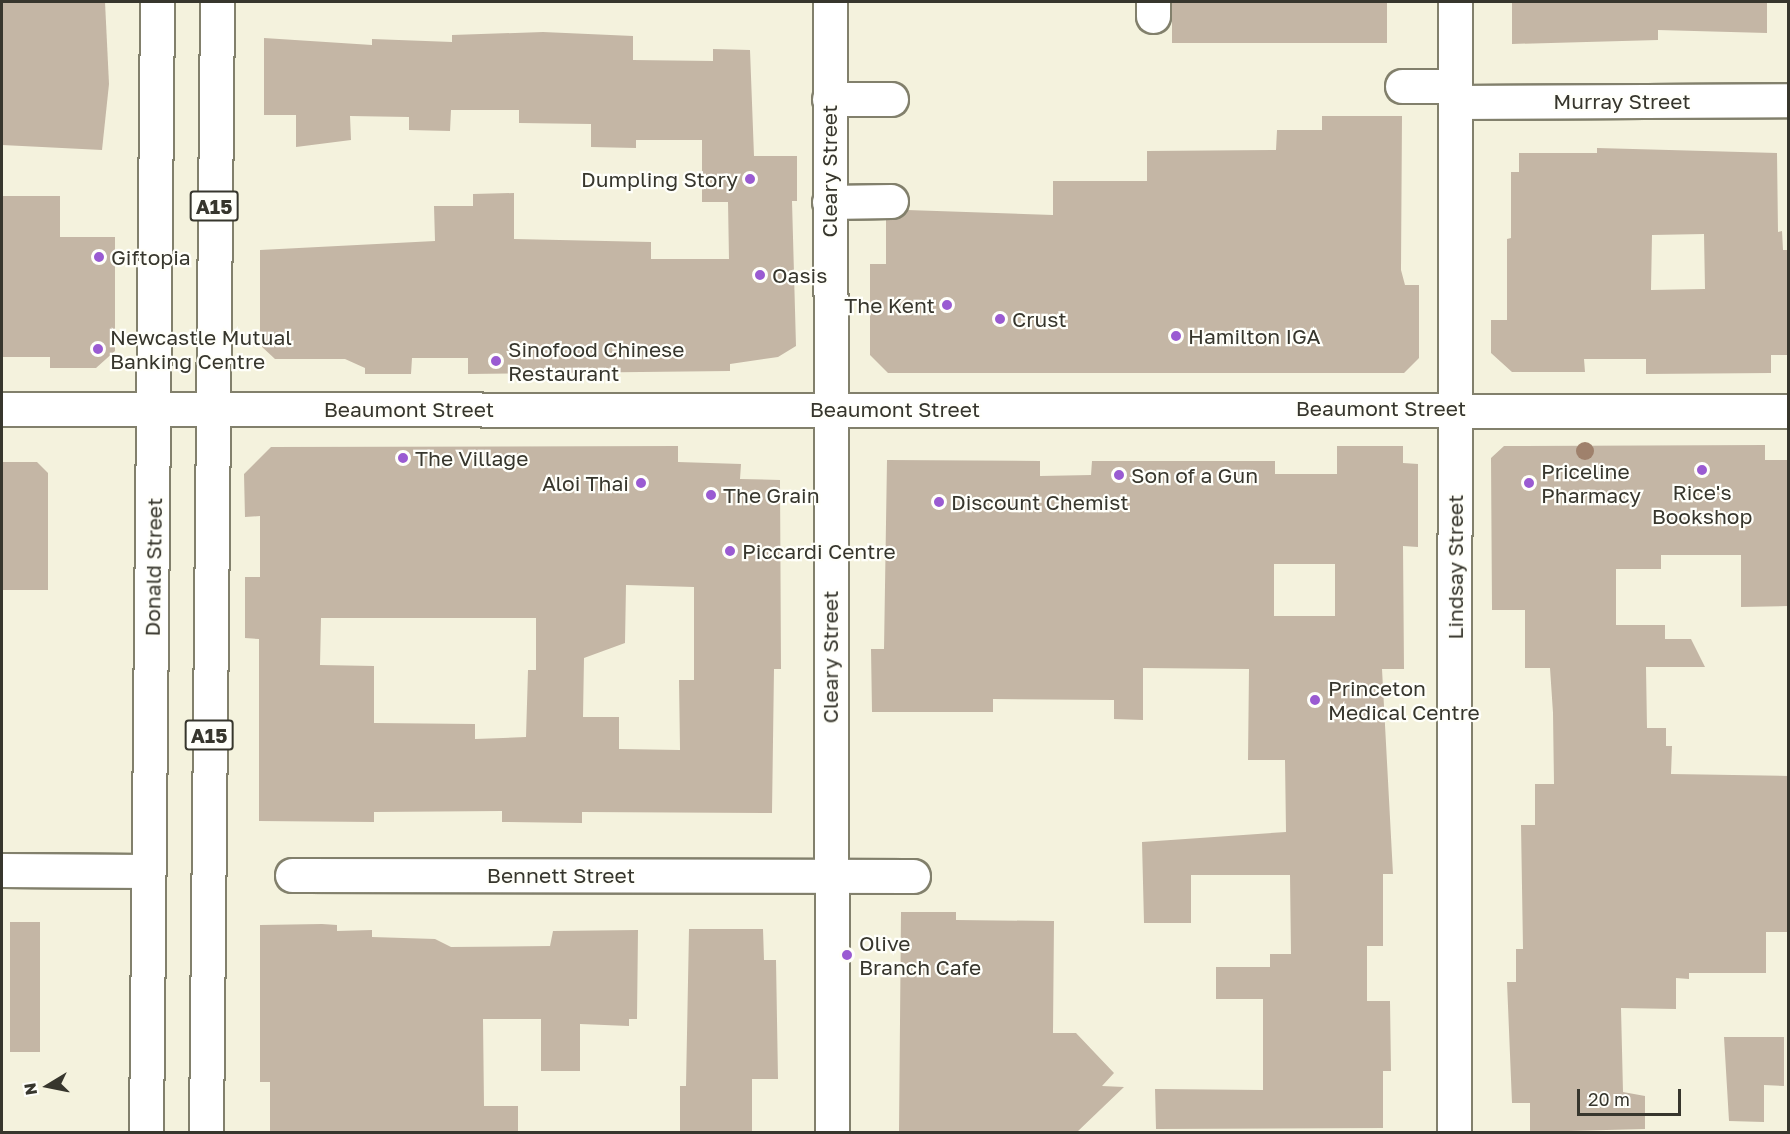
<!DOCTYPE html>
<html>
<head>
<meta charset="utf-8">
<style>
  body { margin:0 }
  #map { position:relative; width:1790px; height:1134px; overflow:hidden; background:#f4f2dd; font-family:"Golos Text",sans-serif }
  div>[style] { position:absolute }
  .building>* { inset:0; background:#c4b6a5; transform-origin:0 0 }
  .roads { filter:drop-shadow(2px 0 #82806c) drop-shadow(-2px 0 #82806c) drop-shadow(0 2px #82806c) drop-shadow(0 -2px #82806c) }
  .minor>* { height:33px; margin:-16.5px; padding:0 16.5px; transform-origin:16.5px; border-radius:16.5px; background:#fff }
  .major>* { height:33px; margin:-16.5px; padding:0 16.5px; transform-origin:16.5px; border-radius:16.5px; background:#fff }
  .highway>* { height:33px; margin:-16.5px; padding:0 16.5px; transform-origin:16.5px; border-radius:16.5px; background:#fff }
  .trees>* { width:18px; height:18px; margin:-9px; border-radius:50%; background:#9f816c }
  .dots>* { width:16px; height:16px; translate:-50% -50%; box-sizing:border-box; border:3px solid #fffffa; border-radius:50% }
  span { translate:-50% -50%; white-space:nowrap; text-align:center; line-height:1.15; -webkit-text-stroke:4.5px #fffffa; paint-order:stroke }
  .shield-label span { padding:2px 4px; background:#fffffa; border:2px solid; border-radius:4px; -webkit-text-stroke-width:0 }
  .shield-label { font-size:20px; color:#37362d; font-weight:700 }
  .street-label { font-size:21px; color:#37362d }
  .poi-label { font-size:21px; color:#37362d }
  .right { translate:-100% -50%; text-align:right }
  .left { translate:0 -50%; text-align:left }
  .frame { position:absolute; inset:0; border:3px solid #37362d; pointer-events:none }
  .north { position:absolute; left:18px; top:1056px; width:60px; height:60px; -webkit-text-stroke:4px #fffffa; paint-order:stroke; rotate:260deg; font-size:16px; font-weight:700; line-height:24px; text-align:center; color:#37362d }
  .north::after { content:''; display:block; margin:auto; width:21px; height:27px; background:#37362d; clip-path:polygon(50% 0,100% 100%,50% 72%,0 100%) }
  .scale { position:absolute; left:1577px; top:1089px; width:104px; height:27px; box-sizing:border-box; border:3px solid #37362d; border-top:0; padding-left:8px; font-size:18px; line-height:21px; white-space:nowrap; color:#37362d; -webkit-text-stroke:4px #fffffa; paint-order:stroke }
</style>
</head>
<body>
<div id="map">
  <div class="building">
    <div style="clip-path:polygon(2px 2px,105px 2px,109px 84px,102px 150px,2px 145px)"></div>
    <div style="left:1172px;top:2px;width:215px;height:41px"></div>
    <div style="clip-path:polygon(1512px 2px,1767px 2px,1767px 33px,1658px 30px,1658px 40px,1512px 44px)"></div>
    <div style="clip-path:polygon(543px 32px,633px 36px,633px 60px,713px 61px,713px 49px,750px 50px,754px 156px,797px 156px,797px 201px,792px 201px,796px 346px,778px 357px,730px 364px,730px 371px,468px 374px,468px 358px,412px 358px,411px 374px,365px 374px,365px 368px,345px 359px,275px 359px,260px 345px,260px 250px,435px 241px,434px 206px,473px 206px,473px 194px,514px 193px,514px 239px,651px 242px,651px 259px,729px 259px,728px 202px,702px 202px,702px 140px,636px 140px,636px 148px,591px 147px,591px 124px,519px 123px,519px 110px,451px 110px,450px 131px,409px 130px,409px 117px,350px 116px,351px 140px,296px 147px,296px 115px,264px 115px,264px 38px,372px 45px,372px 39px,452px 42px,452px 35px)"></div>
    <div style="clip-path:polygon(1322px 116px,1402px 116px,1401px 270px,1405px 285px,1419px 285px,1419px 358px,1404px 373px,888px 373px,870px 355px,870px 264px,886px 264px,886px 220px,907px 210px,1053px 215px,1053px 181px,1147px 181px,1147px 151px,1276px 150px,1277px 130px,1322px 130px)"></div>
    <div style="clip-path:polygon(evenodd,1597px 148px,1777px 153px,1778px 232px,1782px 231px,1783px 250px,1788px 250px,1788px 355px,1771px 355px,1771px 373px,1646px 374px,1646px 359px,1584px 359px,1585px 372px,1512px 372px,1491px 353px,1491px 320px,1507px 320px,1507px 239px,1511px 238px,1511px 172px,1519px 172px,1519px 153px,1597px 153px,1597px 148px,1704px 234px,1705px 289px,1651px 290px,1652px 235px,1704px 234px)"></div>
    <div style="clip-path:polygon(2px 196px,60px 196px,60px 237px,115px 237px,115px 351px,96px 368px,50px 368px,50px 357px,2px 357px)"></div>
    <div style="clip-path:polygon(1765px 445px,1765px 460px,1788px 460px,1788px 606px,1741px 607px,1741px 555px,1661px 555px,1661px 569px,1616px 569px,1616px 625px,1665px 625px,1665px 639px,1691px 639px,1705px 667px,1646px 667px,1647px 728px,1666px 728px,1666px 746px,1672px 746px,1671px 774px,1788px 776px,1788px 932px,1766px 932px,1766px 973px,1689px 973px,1689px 979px,1676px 978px,1676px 1009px,1621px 1008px,1623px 1092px,1645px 1096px,1645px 1129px,1530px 1132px,1530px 1103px,1512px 1103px,1507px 982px,1516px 982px,1516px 949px,1523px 949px,1521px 825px,1535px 825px,1535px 784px,1554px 784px,1553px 713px,1550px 668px,1525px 668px,1525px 610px,1492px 610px,1491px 458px,1504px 446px)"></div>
    <div style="clip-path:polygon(evenodd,678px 446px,678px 462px,741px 464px,740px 479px,780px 480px,781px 669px,774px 669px,772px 813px,582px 812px,582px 823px,502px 822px,502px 811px,374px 812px,374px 822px,259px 821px,259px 639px,245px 638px,245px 577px,260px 577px,260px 516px,245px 517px,244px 474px,271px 447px,678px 446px,626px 585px,694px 587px,694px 680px,679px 680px,680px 750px,619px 749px,619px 717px,583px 717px,584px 658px,625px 643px,626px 585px,678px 446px,321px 618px,536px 618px,536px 670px,528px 670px,526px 737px,475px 739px,475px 724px,374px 723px,374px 666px,320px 665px,321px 618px)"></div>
    <div style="clip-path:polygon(evenodd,1337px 446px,1403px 446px,1403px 463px,1418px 464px,1418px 547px,1403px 546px,1404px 669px,1382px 669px,1393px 874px,1383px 874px,1383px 946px,1367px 946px,1367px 1001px,1390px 1001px,1391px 1071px,1383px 1071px,1383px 1128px,1156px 1129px,1155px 1089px,1263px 1090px,1263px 999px,1216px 999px,1216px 967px,1270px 967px,1270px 954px,1291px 954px,1290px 875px,1191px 875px,1191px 923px,1144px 923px,1142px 842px,1286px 832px,1285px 760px,1248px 760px,1249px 669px,1143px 668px,1143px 720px,1114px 719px,1114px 700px,993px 699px,993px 712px,872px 712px,871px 649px,884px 649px,887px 460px,1040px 461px,1040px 476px,1091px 475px,1092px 461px,1275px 461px,1275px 474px,1337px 474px,1337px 446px,1274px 564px,1335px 564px,1335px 616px,1274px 616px,1274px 564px)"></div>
    <div style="clip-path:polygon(2px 462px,37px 462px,48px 473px,48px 590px,2px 590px)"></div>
    <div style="clip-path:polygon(901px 912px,956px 912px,956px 920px,1054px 921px,1053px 1033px,1076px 1033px,1114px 1073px,1102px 1086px,1124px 1087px,1077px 1132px,899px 1132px)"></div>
    <div style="left:10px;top:922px;width:30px;height:130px"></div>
    <div style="clip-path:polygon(322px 924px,337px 925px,337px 931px,372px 930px,372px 937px,435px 939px,451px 947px,550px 946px,553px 931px,638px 930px,637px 1019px,629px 1019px,629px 1026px,580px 1024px,580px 1071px,541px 1071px,541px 1019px,483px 1019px,484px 1106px,518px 1106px,518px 1132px,270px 1132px,270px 1082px,260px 1082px,260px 925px)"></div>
    <div style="clip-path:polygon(689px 929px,763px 929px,764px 960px,776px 960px,778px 1079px,752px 1079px,752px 1132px,680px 1132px,680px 1086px,686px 1086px)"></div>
    <div style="clip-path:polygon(1724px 1037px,1784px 1037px,1784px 1086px,1764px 1085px,1764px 1122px,1729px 1121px)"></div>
  </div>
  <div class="roads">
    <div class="minor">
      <div style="left:830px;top:2px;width:1130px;rotate:89.9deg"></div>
      <div style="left:1153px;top:2px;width:14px;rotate:90deg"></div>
      <div style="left:1402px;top:86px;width:53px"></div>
      <div style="left:829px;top:99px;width:62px"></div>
      <div style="left:1455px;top:102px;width:333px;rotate:-0.3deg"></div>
      <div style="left:829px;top:202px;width:62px;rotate:-0.9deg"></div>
      <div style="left:2px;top:870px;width:144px;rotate:0.4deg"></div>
      <div style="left:292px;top:875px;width:621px;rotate:0.09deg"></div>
      <div style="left:1454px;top:1132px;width:1130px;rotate:-89.95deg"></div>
    </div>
    <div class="major">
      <div style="left:2px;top:409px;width:1786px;rotate:0.06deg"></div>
    </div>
    <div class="highway">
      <div style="left:146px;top:1132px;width:1130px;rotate:-89.44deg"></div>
      <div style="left:206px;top:1132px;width:1130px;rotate:-89.44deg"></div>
    </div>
  </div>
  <div class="trees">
    <div style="left:1585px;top:451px"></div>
  </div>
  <div class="dots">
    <div style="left:750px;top:179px;background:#9a5bd2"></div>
    <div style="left:99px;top:257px;background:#9a5bd2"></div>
    <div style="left:760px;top:275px;background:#9a5bd2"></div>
    <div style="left:947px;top:305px;background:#9a5bd2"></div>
    <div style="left:1000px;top:319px;background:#9a5bd2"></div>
    <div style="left:1176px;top:336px;background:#9a5bd2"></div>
    <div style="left:98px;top:349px;background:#9a5bd2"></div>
    <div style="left:496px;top:361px;background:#9a5bd2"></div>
    <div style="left:403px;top:458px;background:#9a5bd2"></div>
    <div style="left:1702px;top:470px;background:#9a5bd2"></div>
    <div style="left:1119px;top:475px;background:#9a5bd2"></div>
    <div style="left:641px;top:483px;background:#9a5bd2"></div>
    <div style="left:1529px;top:483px;background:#9a5bd2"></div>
    <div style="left:711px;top:495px;background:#9a5bd2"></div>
    <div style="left:939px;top:502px;background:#9a5bd2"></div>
    <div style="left:730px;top:551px;background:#9a5bd2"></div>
    <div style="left:1315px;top:700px;background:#9a5bd2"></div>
    <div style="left:847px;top:955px;background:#9a5bd2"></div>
  </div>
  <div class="shield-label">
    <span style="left:214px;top:206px">A15</span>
    <span style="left:209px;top:735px">A15</span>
  </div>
  <div class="street-label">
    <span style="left:1622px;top:101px">Murray Street</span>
    <span style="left:829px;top:171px;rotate:-90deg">Cleary Street</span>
    <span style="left:1381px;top:408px">Beaumont Street</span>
    <span style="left:409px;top:409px">Beaumont Street</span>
    <span style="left:895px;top:409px">Beaumont Street</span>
    <span style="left:153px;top:567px;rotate:-89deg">Donald Street</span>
    <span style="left:1455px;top:567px;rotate:-90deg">Lindsay Street</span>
    <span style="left:830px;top:657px;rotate:-90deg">Cleary Street</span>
    <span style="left:561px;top:875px">Bennett Street</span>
  </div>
  <div class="poi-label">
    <span class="right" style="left:738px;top:179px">Dumpling Story</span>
    <span class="left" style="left:111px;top:257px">Giftopia</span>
    <span class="left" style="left:772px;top:275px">Oasis</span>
    <span class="right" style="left:935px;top:305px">The Kent</span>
    <span class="left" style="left:1012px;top:319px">Crust</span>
    <span class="left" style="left:1188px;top:336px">Hamilton IGA</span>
    <span class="left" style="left:110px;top:349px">Newcastle Mutual<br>Banking Centre</span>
    <span class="left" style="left:508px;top:361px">Sinofood Chinese<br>Restaurant</span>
    <span class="left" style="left:415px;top:458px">The Village</span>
    <span class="left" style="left:1541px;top:483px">Priceline<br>Pharmacy</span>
    <span class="left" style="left:1131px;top:475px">Son of a Gun</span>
    <span class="right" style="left:629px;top:483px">Aloi Thai</span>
    <span style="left:1702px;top:504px">Rice's<br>Bookshop</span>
    <span class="left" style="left:723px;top:495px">The Grain</span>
    <span class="left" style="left:951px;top:502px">Discount Chemist</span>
    <span class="left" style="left:742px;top:551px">Piccardi Centre</span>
    <span class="left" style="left:1328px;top:700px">Princeton<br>Medical Centre</span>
    <span class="left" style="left:859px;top:955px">Olive<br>Branch Cafe</span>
  </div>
  <div class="frame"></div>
  <div class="north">N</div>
  <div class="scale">20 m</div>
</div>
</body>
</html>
